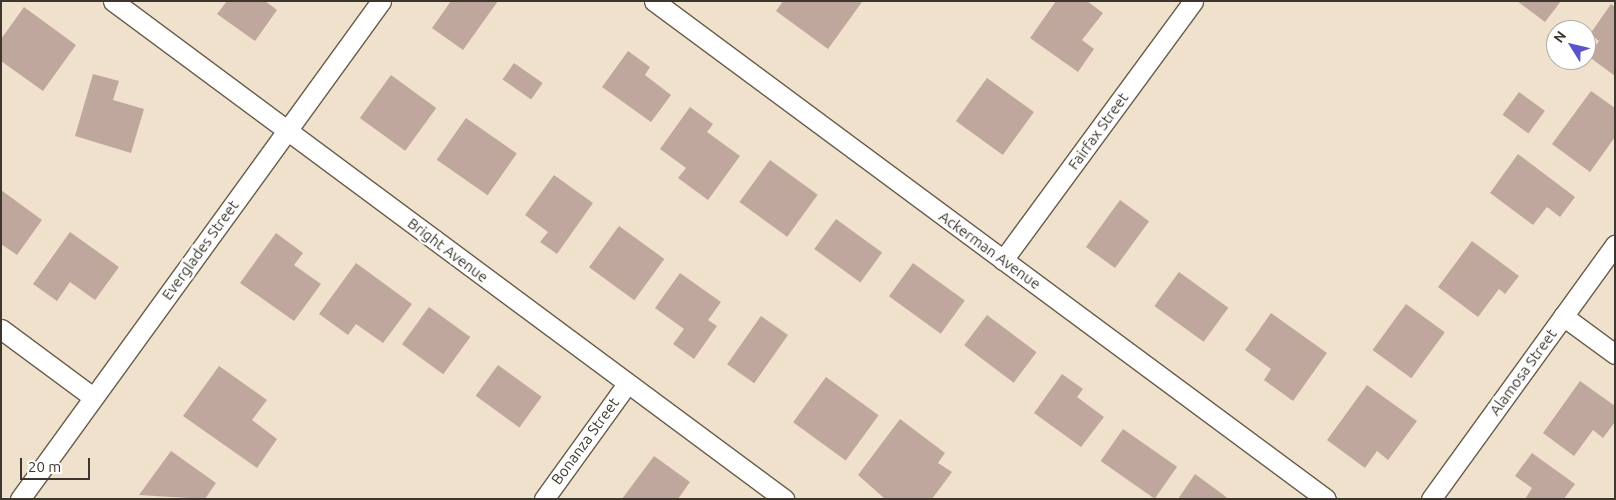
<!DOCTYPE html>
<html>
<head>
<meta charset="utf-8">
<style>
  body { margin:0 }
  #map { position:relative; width:1616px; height:500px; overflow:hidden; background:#f0e1cc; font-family:Ubuntu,sans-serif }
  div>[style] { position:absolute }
  .building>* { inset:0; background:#c0a79d; transform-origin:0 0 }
  .roads { filter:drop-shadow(1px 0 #6a5d4b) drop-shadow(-1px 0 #6a5d4b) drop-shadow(0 1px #6a5d4b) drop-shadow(0 -1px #6a5d4b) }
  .minor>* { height:19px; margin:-9.5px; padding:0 9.5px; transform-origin:9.5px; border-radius:9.5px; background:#fff }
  span { translate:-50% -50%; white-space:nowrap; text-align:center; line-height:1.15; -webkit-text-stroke:5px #fff; paint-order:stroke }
  .street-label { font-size:15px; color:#3c362e }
  .frame { position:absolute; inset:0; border:2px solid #3c362e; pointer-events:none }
  .north { position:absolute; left:1546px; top:20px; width:50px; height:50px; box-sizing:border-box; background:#fff; border:1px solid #b1afab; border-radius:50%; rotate:306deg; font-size:14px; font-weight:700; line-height:20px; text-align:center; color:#3c362e }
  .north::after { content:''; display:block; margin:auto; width:18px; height:22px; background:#5b53cb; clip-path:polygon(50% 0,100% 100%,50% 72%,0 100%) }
  .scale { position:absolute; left:20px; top:458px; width:70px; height:22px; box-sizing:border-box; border:2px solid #3c362e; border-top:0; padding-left:6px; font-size:15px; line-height:18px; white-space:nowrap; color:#3c362e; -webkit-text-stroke:4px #fff; paint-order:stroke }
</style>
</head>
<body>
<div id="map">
  <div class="building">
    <div style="clip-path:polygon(227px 1px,265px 1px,277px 10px,255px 41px,217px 14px)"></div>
    <div style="clip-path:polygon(451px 1px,498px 1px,463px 50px,432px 28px)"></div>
    <div style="clip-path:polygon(783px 1px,861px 1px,862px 2px,828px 49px,776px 11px)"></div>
    <div style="clip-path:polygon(1056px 1px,1087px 1px,1103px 13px,1082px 40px,1094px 49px,1078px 72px,1030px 38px)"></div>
    <div style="clip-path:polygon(1517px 1px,1561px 1px,1545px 22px)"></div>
    <div style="clip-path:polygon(1611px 4px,1615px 7px,1615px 76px,1588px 56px,1599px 41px,1590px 34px)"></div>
    <div style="clip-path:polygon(24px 7px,76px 45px,43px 91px,1px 61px,1px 39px)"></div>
    <div style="clip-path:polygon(628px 51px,650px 67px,645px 75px,671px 95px,651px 122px,602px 87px)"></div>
    <div style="left:514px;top:63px;width:35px;height:20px;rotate:35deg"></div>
    <div style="clip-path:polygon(93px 74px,119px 81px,113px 100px,144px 109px,131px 153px,75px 136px)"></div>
    <div style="left:391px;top:75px;width:56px;height:53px;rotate:36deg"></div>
    <div style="left:987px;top:78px;width:58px;height:53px;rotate:36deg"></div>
    <div style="clip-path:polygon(1591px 91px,1615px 108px,1615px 137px,1590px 172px,1552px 144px)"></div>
    <div style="left:1519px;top:92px;width:32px;height:28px;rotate:36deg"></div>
    <div style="clip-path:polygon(690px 107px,713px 124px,707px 132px,740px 156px,708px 200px,678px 178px,686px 168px,660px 149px)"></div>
    <div style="left:466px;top:118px;width:62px;height:51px;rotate:35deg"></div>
    <div style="clip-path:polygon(1518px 154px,1575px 197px,1560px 217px,1547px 207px,1533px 225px,1490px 193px)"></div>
    <div style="left:770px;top:160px;width:59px;height:52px;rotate:36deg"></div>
    <div style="clip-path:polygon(554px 175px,593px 203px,557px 254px,540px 242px,548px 232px,525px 215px)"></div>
    <div style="clip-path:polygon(1px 190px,42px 220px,17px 255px,1px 244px)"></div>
    <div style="left:1120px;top:200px;width:36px;height:58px;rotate:36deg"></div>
    <div style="left:836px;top:219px;width:57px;height:37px;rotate:36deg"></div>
    <div style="left:619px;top:226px;width:56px;height:51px;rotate:36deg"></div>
    <div style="clip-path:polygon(70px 232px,119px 267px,95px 300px,70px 282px,57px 301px,33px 284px)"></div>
    <div style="clip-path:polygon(276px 233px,303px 253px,294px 265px,321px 284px,294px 321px,240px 283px)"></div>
    <div style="clip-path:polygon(1472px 241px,1519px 276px,1505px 294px,1499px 289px,1478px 317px,1438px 287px)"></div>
    <div style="clip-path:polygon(356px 263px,412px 304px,383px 343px,356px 324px,348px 335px,319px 314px)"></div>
    <div style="left:913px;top:263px;width:64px;height:41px;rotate:36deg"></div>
    <div style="left:1179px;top:272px;width:61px;height:42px;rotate:36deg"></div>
    <div style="clip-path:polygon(680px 273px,721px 302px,708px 320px,717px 326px,694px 359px,673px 344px,684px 329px,655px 308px)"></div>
    <div style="left:1406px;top:304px;width:48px;height:57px;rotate:36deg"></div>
    <div style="left:429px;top:307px;width:51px;height:46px;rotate:36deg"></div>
    <div style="clip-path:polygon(1271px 313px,1327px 353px,1293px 401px,1264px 380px,1271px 369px,1245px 350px)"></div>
    <div style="left:987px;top:315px;width:62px;height:38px;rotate:37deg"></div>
    <div style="left:761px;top:316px;width:33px;height:59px;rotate:35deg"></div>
    <div style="left:498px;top:365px;width:54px;height:38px;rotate:36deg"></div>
    <div style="clip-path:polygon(219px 366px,267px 400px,252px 420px,277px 439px,257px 468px,183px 416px)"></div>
    <div style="clip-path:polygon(1062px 374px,1083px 389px,1077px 397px,1104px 417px,1081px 447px,1034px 413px)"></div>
    <div style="left:826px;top:377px;width:65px;height:56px;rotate:36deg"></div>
    <div style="clip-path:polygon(1580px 381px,1615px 406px,1615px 422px,1603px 438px,1593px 430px,1574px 456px,1543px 433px)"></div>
    <div style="clip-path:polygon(1367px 385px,1417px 421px,1388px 460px,1377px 451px,1365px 468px,1327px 440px)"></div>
    <div style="clip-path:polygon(900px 419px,945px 453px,938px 463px,952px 472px,932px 499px,885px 499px,858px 475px)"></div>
    <div style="left:1123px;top:429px;width:66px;height:39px;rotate:35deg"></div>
    <div style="clip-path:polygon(171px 451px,216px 483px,205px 499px,139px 495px)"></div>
    <div style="clip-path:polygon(1532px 453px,1575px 484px,1564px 499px,1525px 499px,1532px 488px,1515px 476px)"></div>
    <div style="clip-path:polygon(654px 456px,690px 482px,678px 499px,622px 499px)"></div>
    <div style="clip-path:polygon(1195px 474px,1229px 499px,1178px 499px)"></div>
  </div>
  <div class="roads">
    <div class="minor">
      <div style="left:113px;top:1px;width:836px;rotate:36.58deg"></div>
      <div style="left:654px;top:1px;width:836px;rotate:36.54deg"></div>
      <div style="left:1003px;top:260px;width:321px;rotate:-53.7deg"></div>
      <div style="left:1563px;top:316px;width:64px;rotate:36.2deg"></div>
      <div style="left:1px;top:329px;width:114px;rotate:36.5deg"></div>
      <div style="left:20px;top:499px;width:615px;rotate:-54.06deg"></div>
      <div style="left:544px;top:499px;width:142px;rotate:-54.2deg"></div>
      <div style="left:1431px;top:499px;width:314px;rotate:-54.1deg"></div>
    </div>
  </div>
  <div class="street-label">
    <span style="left:1098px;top:131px;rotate:-54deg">Fairfax Street</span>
    <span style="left:200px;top:250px;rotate:-54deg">Everglades Street</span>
    <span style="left:448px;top:250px;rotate:37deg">Bright Avenue</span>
    <span style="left:990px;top:250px;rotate:36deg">Ackerman Avenue</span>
    <span style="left:1523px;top:372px;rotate:-54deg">Alamosa Street</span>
    <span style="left:585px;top:441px;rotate:-54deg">Bonanza Street</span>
  </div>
  <div class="frame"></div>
  <div class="north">N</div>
  <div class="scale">20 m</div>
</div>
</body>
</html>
